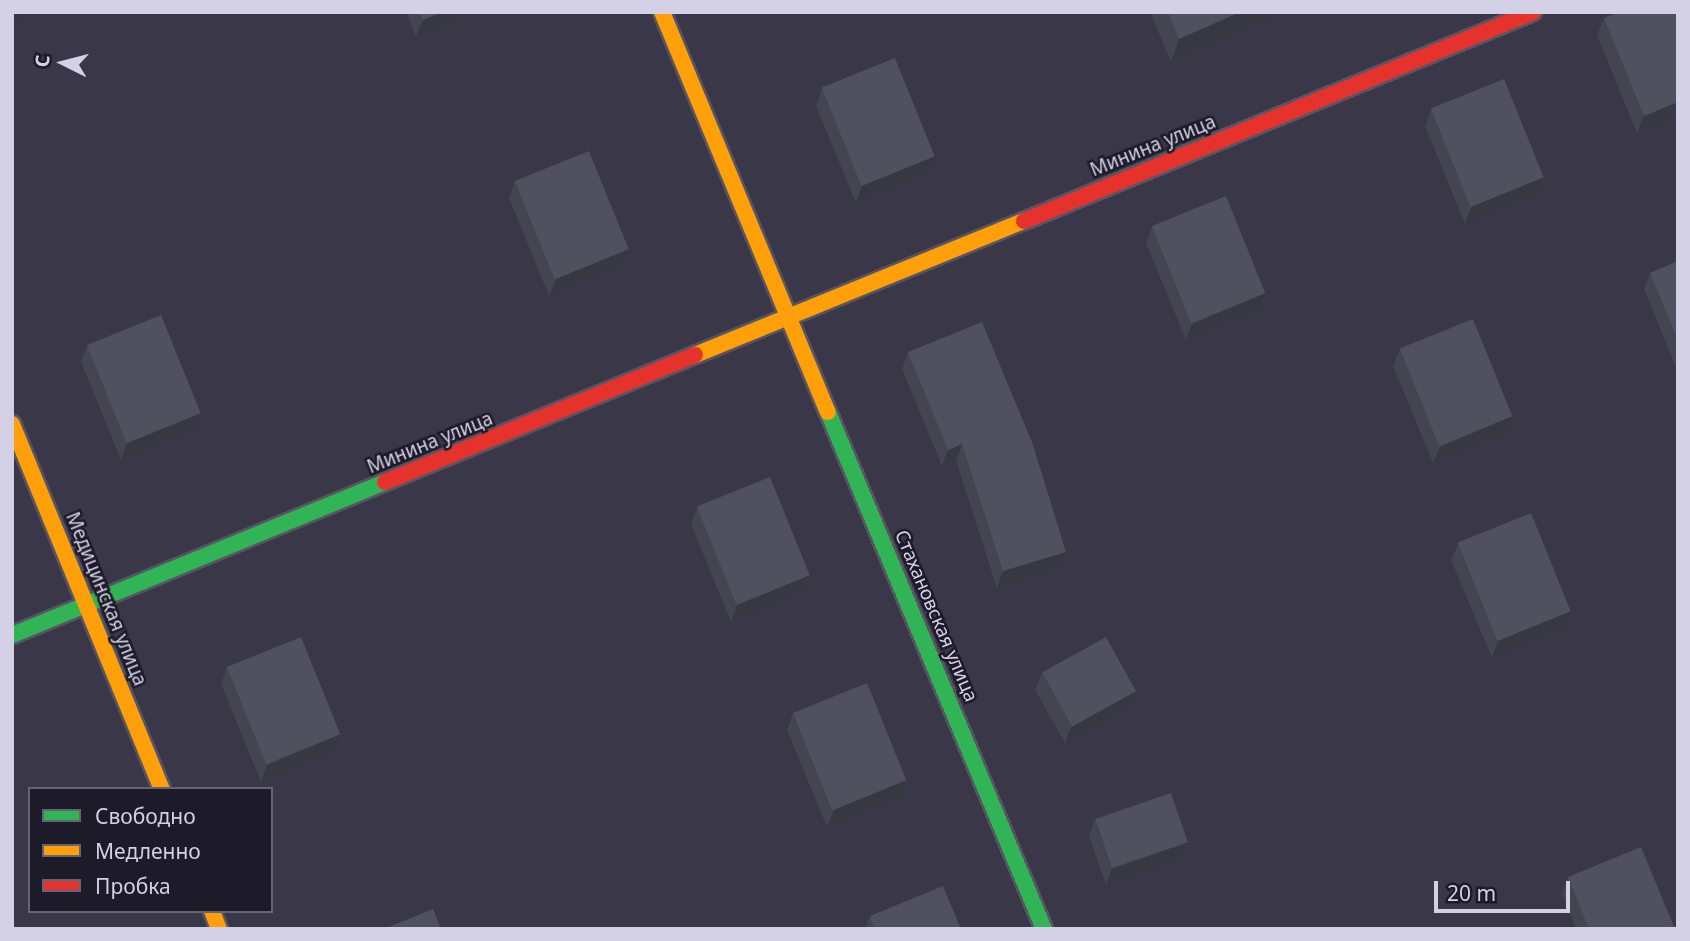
<!DOCTYPE html>
<html>
<head>
<meta charset="utf-8">
<style>
  body { margin:0 }
  #map { position:relative; width:1690px; height:941px; overflow:hidden; background:#3a3748; font-family:"Noto Sans",sans-serif }
  div>[style] { position:absolute }
  .roads { filter:drop-shadow(2px 0 #575463) drop-shadow(-2px 0 #575463) drop-shadow(0 2px #575463) drop-shadow(0 -2px #575463) }
  .fast>* { height:16px; margin:-8px; padding:0 8px; transform-origin:8px; border-radius:8px; background:#30b455 }
  .slow>* { height:16px; margin:-8px; padding:0 8px; transform-origin:8px; border-radius:8px; background:#ff9f0a }
  .jam>* { height:16px; margin:-8px; padding:0 8px; transform-origin:8px; border-radius:8px; background:#e5322d }
  .wall>* { inset:0; background:#454551 }
  .shaded-wall>* { inset:0; background:#383842 }
  .building>* { inset:0; background:#50505e; transform-origin:0 0 }
  span { translate:-50% -50%; white-space:nowrap; text-align:center; line-height:1.15; -webkit-text-stroke:5px #1d1a29; paint-order:stroke }
  .street-label { font-size:19px; color:#d4d1e6 }
  .frame { position:absolute; inset:0; border:14px solid #d4d1e6; pointer-events:none }
  .legend { position:absolute; left:28px; top:787px; width:245px; height:126px; box-sizing:border-box; background:#1d1a29; border:2px solid #666375; margin:0; padding:9px 12px; list-style:none; font-size:21px; color:#d4d1e6 }
  .legend li { display:flex; align-items:center; gap:14px; height:35px }
  .legend b { width:35px; border:2px solid #666375 }
  .north { position:absolute; left:28px; top:28px; width:70px; height:70px; -webkit-text-stroke:5px #1d1a29; paint-order:stroke; rotate:276deg; font-size:19px; font-weight:700; line-height:28px; text-align:center; color:#d4d1e6 }
  .north::after { content:''; display:block; margin:auto; width:24px; height:32px; background:#d4d1e6; clip-path:polygon(50% 0,100% 100%,50% 72%,0 100%) }
  .scale { position:absolute; left:1434px; top:881px; width:136px; height:32px; box-sizing:border-box; border:4px solid #d4d1e6; border-top:0; padding-left:9px; font-size:21px; line-height:24px; white-space:nowrap; color:#d4d1e6; -webkit-text-stroke:5px #1d1a29; paint-order:stroke }
</style>
</head>
<body>
<div id="map">
  <div class="roads">
    <div class="fast">
      <div style="left:828px;top:412px;width:560px;rotate:67.33deg"></div>
      <div style="left:12px;top:635px;width:403px;rotate:-22.3deg"></div>
    </div>
    <div class="slow">
      <div style="left:662px;top:12px;width:433px;rotate:67.5deg"></div>
      <div style="left:695px;top:355px;width:355px;rotate:-22.2deg"></div>
      <div style="left:12px;top:424px;width:395px;rotate:67.7deg"></div>
      <div style="left:212px;top:911px;width:19px;rotate:69deg"></div>
    </div>
    <div class="jam">
      <div style="left:1024px;top:221px;width:550px;rotate:-22.32deg"></div>
      <div style="left:385px;top:482px;width:335px;rotate:-22.3deg"></div>
    </div>
  </div>
  <div class="wall">
    <div style="clip-path:polygon(406px 12px,477px 12px,416px 37px)"></div>
    <div style="clip-path:polygon(1150px 12px,1285px 12px,1171px 62px)"></div>
    <div style="clip-path:polygon(1604px 18px,1678px 116px,1637px 133px,1597px 35px)"></div>
    <div style="clip-path:polygon(822px 89px,935px 156px,929px 173px,856px 203px,816px 106px)"></div>
    <div style="clip-path:polygon(1431px 110px,1544px 177px,1538px 194px,1465px 224px,1425px 126px)"></div>
    <div style="clip-path:polygon(515px 181px,623px 265px,549px 296px,509px 198px)"></div>
    <div style="clip-path:polygon(1152px 226px,1259px 310px,1186px 340px,1146px 243px)"></div>
    <div style="clip-path:polygon(1678px 261px,1678px 372px,1644px 289px,1650px 273px)"></div>
    <div style="clip-path:polygon(87px 345px,195px 429px,121px 460px,81px 362px)"></div>
    <div style="clip-path:polygon(1400px 349px,1507px 433px,1433px 463px,1393px 366px)"></div>
    <div style="clip-path:polygon(908px 352px,1066px 552px,1060px 569px,997px 588px,956px 461px,942px 466px,902px 369px)"></div>
    <div style="clip-path:polygon(697px 508px,810px 575px,804px 591px,731px 622px,691px 524px)"></div>
    <div style="clip-path:polygon(1458px 544px,1565px 628px,1492px 658px,1451px 560px)"></div>
    <div style="clip-path:polygon(227px 667px,341px 734px,335px 751px,261px 782px,221px 684px)"></div>
    <div style="clip-path:polygon(1042px 673px,1136px 691px,1130px 708px,1065px 743px,1035px 690px)"></div>
    <div style="clip-path:polygon(793px 713px,901px 797px,827px 827px,787px 730px)"></div>
    <div style="clip-path:polygon(1095px 819px,1188px 842px,1182px 859px,1106px 885px,1089px 836px)"></div>
    <div style="clip-path:polygon(1568px 877px,1675px 929px,1576px 929px,1562px 894px)"></div>
    <div style="clip-path:polygon(870px 916px,961px 929px,865px 929px)"></div>
  </div>
  <div class="shaded-wall">
    <div style="clip-path:polygon(12px 12px,26px 12px,23px 21px,12px 25px)"></div>
    <div style="clip-path:polygon(442px 12px,477px 12px,416px 37px,423px 20px)"></div>
    <div style="clip-path:polygon(1240px 12px,1285px 12px,1171px 62px,1179px 39px)"></div>
    <div style="clip-path:polygon(1678px 102px,1678px 116px,1637px 133px,1644px 116px)"></div>
    <div style="clip-path:polygon(935px 156px,929px 173px,856px 203px,862px 186px)"></div>
    <div style="clip-path:polygon(1544px 177px,1538px 194px,1465px 224px,1471px 207px)"></div>
    <div style="clip-path:polygon(629px 249px,623px 265px,549px 296px,556px 279px)"></div>
    <div style="clip-path:polygon(1265px 293px,1259px 310px,1186px 340px,1192px 324px)"></div>
    <div style="clip-path:polygon(201px 413px,195px 429px,121px 460px,127px 443px)"></div>
    <div style="clip-path:polygon(1513px 416px,1507px 433px,1433px 463px,1440px 447px)"></div>
    <div style="clip-path:polygon(962px 444px,956px 461px,942px 466px,948px 450px)"></div>
    <div style="clip-path:polygon(1066px 552px,1060px 569px,997px 588px,1003px 571px)"></div>
    <div style="clip-path:polygon(810px 575px,804px 591px,731px 622px,737px 605px)"></div>
    <div style="clip-path:polygon(1571px 611px,1565px 628px,1492px 658px,1498px 641px)"></div>
    <div style="clip-path:polygon(1136px 691px,1130px 708px,1065px 743px,1071px 727px)"></div>
    <div style="clip-path:polygon(341px 734px,335px 751px,261px 782px,267px 765px)"></div>
    <div style="clip-path:polygon(907px 780px,901px 797px,827px 827px,834px 810px)"></div>
    <div style="clip-path:polygon(1188px 842px,1182px 859px,1106px 885px,1112px 868px)"></div>
  </div>
  <div class="building">
    <div style="clip-path:polygon(419px 12px,442px 12px,423px 20px)"></div>
    <div style="clip-path:polygon(1168px 12px,1240px 12px,1179px 39px)"></div>
    <div style="clip-path:polygon(1619px 12px,1678px 12px,1678px 102px,1644px 116px,1604px 18px)"></div>
    <div style="left:895px;top:58px;width:106px;height:79px;rotate:68deg"></div>
    <div style="left:1504px;top:79px;width:106px;height:79px;rotate:68deg"></div>
    <div style="left:589px;top:151px;width:106px;height:80px;rotate:68deg"></div>
    <div style="left:1226px;top:196px;width:105px;height:80px;rotate:68deg"></div>
    <div style="clip-path:polygon(1678px 261px,1678px 340px,1650px 273px)"></div>
    <div style="left:161px;top:315px;width:106px;height:80px;rotate:68deg"></div>
    <div style="left:1473px;top:319px;width:105px;height:79px;rotate:68deg"></div>
    <div style="clip-path:polygon(982px 322px,1032px 442px,1066px 552px,1003px 571px,962px 444px,948px 450px,908px 352px)"></div>
    <div style="left:770px;top:477px;width:106px;height:79px;rotate:68deg"></div>
    <div style="left:1531px;top:513px;width:106px;height:79px;rotate:68deg"></div>
    <div style="left:301px;top:637px;width:105px;height:80px;rotate:68deg"></div>
    <div style="left:1106px;top:637px;width:62px;height:73px;rotate:61deg"></div>
    <div style="left:867px;top:683px;width:105px;height:80px;rotate:68deg"></div>
    <div style="left:1171px;top:793px;width:52px;height:80px;rotate:71deg"></div>
    <div style="clip-path:polygon(1641px 847px,1675px 929px,1589px 929px,1568px 877px)"></div>
    <div style="clip-path:polygon(943px 886px,961px 929px,875px 929px,870px 916px)"></div>
    <div style="clip-path:polygon(433px 909px,441px 929px,384px 929px)"></div>
  </div>
  <div class="street-label">
    <span style="left:1153px;top:146px;rotate:-22deg">Минина улица</span>
    <span style="left:430px;top:443px;rotate:-22deg">Минина улица</span>
    <span style="left:106px;top:599px;rotate:68deg">Медицинская улица</span>
    <span style="left:936px;top:616px;rotate:67deg">Стахановская улица</span>
  </div>
  <div class="frame"></div>
  <ul class="legend">
  <li><b style="height:9px;background:#30b455"></b>Свободно</li>
  <li><b style="height:9px;background:#ff9f0a"></b>Медленно</li>
  <li><b style="height:9px;background:#e5322d"></b>Пробка</li>
  </ul>
  <div class="north">С</div>
  <div class="scale">20 m</div>
</div>
</body>
</html>
